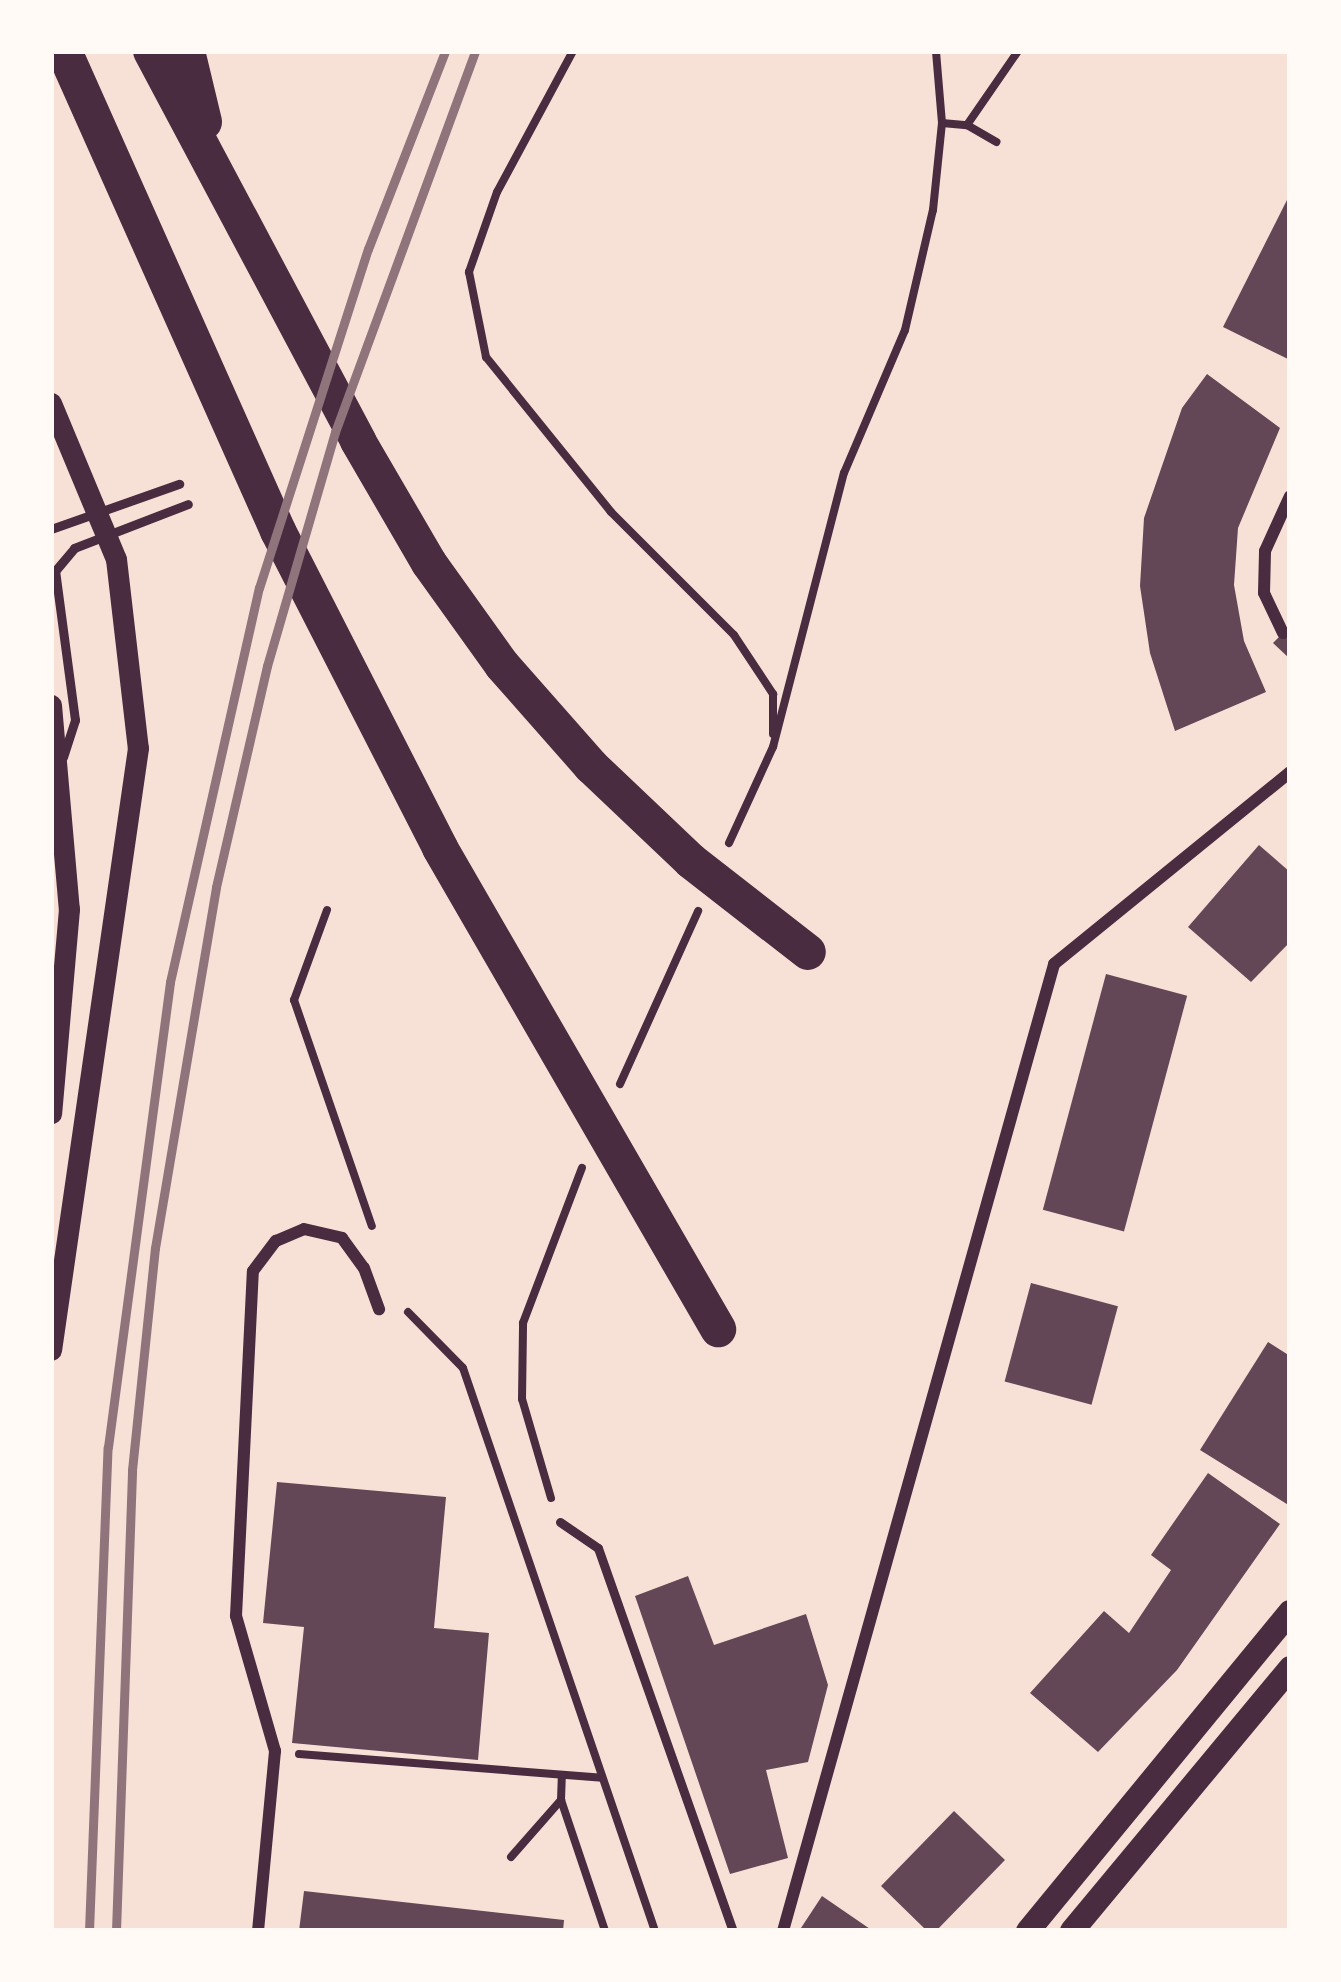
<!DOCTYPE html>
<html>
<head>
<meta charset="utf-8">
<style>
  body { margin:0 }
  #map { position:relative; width:1341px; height:1982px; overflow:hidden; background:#f7e1d7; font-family:Raleway,sans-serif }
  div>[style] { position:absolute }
  .building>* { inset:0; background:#644757; transform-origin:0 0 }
  .path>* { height:8px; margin:-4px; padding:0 4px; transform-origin:4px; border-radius:4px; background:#4a2c40 }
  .service>* { height:9px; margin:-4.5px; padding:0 4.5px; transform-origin:4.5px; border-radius:4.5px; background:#4a2c40 }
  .minor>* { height:12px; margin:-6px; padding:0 6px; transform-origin:6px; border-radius:6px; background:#4a2c40 }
  .tertiary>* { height:21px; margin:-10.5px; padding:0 10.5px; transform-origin:10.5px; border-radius:10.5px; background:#4a2c40 }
  .secondary>* { height:24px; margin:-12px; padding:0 12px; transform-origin:12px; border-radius:12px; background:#4a2c40 }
  .motorway>* { height:36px; margin:-18px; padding:0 18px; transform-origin:18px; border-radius:18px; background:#4a2c40 }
  .rail>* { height:9px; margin:-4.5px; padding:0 4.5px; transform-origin:4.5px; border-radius:4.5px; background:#8f747c }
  span { translate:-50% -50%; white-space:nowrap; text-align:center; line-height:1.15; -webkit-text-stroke:12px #fffaf5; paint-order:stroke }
  .frame { position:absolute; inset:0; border:54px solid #fffaf5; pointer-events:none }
</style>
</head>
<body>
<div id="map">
  <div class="building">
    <div style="clip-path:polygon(1290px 194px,1290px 360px,1223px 327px)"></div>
    <div style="clip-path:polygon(1207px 374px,1280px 428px,1238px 528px,1234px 585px,1244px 641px,1266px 692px,1175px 731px,1150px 653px,1140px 586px,1144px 518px,1182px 408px)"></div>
    <div style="clip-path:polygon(1290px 626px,1290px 659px,1273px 643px)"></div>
    <div style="clip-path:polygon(1259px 845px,1290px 872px,1290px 942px,1251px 982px,1188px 927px)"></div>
    <div style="left:1106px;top:974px;width:84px;height:244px;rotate:15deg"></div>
    <div style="left:1031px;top:1283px;width:90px;height:102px;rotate:15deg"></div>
    <div style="clip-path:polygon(1268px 1342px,1290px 1356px,1290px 1506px,1200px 1450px)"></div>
    <div style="clip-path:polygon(1208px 1473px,1280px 1524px,1177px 1670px,1098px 1752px,1030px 1693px,1104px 1611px,1129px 1633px,1171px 1570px,1151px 1555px)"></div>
    <div style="clip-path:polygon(277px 1482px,446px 1497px,434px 1628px,489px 1633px,478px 1760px,292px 1743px,304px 1627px,263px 1623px)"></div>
    <div style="clip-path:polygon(688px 1576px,714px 1645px,806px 1614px,828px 1685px,808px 1762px,766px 1770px,788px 1858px,730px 1874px,635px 1596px)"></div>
    <div style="clip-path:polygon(954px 1811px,1005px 1860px,936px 1931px,927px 1931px,881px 1886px)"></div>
    <div style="clip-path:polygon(304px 1891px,564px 1920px,563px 1931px,299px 1931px)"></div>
    <div style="clip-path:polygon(822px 1896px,873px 1931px,799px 1931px)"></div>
  </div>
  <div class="path">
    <div style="left:573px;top:51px;width:160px;rotate:118.3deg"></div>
    <div style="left:497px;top:192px;width:85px;rotate:109.3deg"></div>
    <div style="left:469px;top:272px;width:87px;rotate:78.7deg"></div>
    <div style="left:486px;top:357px;width:199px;rotate:51.1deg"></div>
    <div style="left:611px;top:512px;width:174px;rotate:45deg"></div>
    <div style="left:734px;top:635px;width:71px;rotate:56.5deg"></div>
    <div style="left:773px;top:694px;width:40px;rotate:90deg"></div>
    <div style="left:942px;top:123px;width:25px;rotate:5deg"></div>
    <div style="left:967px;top:125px;width:34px;rotate:30deg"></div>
    <div style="left:967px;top:125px;width:90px;rotate:-55.4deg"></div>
    <div style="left:729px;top:843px;width:106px;rotate:-65.4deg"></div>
    <div style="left:773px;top:747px;width:283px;rotate:-75.5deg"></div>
    <div style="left:844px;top:473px;width:155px;rotate:-66.9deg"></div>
    <div style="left:905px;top:330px;width:123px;rotate:-76.9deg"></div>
    <div style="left:933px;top:210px;width:87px;rotate:-84.1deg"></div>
    <div style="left:942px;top:123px;width:72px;rotate:-94.8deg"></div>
    <div style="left:327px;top:910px;width:96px;rotate:110.1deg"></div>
    <div style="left:294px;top:1000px;width:239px;rotate:71deg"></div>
    <div style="left:620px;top:1084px;width:190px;rotate:-65.7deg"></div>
    <div style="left:408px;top:1312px;width:78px;rotate:45.5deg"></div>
    <div style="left:463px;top:1368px;width:595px;rotate:71.17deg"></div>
    <div style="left:551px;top:1498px;width:103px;rotate:-106.3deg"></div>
    <div style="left:522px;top:1399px;width:76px;rotate:-89.2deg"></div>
    <div style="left:523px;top:1323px;width:166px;rotate:-69.2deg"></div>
    <div style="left:299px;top:1754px;width:304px;rotate:4.5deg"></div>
    <div style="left:561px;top:1800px;width:138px;rotate:71.4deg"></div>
    <div style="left:511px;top:1857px;width:76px;rotate:-48.7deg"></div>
    <div style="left:561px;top:1800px;width:25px;rotate:-88deg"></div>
  </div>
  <div class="service">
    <div style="left:51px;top:529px;width:136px;rotate:-19.4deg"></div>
    <div style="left:63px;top:757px;width:39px;rotate:-72deg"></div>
    <div style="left:75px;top:720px;width:150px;rotate:-97.6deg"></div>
    <div style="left:55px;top:571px;width:30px;rotate:-50deg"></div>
    <div style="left:74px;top:548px;width:122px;rotate:-21.1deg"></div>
    <div style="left:560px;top:1522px;width:46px;rotate:34.4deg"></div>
    <div style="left:598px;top:1548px;width:406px;rotate:70.6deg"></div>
  </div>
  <div class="minor">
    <div style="left:1283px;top:633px;width:44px;rotate:-115.4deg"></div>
    <div style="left:1264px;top:593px;width:42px;rotate:-88.6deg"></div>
    <div style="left:1265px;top:551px;width:60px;rotate:-65.6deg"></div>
    <div style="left:258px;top:1931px;width:181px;rotate:-84.6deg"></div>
    <div style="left:275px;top:1751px;width:141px;rotate:-106.1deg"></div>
    <div style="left:236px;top:1616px;width:345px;rotate:-87.2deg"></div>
    <div style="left:253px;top:1271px;width:38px;rotate:-53deg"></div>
    <div style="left:276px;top:1241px;width:30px;rotate:-23deg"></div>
    <div style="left:304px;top:1229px;width:39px;rotate:13deg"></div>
    <div style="left:342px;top:1238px;width:37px;rotate:54deg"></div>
    <div style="left:364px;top:1268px;width:44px;rotate:69.9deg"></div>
    <div style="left:783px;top:1931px;width:1004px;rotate:-74.34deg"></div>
    <div style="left:1054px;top:964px;width:304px;rotate:-39.1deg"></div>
  </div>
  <div class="tertiary">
    <div style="left:51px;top:403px;width:169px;rotate:67.4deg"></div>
    <div style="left:116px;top:559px;width:190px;rotate:83.4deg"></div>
    <div style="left:138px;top:748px;width:608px;rotate:98.22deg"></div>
    <div style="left:51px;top:705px;width:205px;rotate:85deg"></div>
    <div style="left:69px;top:909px;width:205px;rotate:95deg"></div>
  </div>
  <div class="secondary">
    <div style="left:1028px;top:1931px;width:413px;rotate:-50.6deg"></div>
    <div style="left:1072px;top:1931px;width:342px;rotate:-50.3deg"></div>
  </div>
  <div class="motorway">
    <div style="left:64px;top:51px;width:526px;rotate:65.97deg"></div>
    <div style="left:278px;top:531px;width:356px;rotate:62.9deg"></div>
    <div style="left:440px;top:848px;width:556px;rotate:59.97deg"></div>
    <div style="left:151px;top:51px;width:442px;rotate:62deg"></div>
    <div style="left:358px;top:441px;width:141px;rotate:59.8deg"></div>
    <div style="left:429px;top:563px;width:125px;rotate:54.4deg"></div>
    <div style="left:502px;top:665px;width:135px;rotate:48.6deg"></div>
    <div style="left:591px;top:766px;width:138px;rotate:43.5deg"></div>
    <div style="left:691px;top:861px;width:148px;rotate:37.9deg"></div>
    <div style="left:187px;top:51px;width:73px;rotate:76.5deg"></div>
  </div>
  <div class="rail">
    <div style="left:89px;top:1931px;width:484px;rotate:-87.8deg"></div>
    <div style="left:108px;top:1447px;width:469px;rotate:-82.4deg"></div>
    <div style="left:170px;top:982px;width:404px;rotate:-77.3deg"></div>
    <div style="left:259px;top:588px;width:356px;rotate:-72.2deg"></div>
    <div style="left:368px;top:249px;width:212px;rotate:-68.7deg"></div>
    <div style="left:116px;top:1931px;width:461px;rotate:-88deg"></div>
    <div style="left:132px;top:1470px;width:223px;rotate:-84.1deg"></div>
    <div style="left:155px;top:1248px;width:366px;rotate:-80.4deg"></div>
    <div style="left:216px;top:887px;width:227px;rotate:-77deg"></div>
    <div style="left:267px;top:666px;width:244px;rotate:-73.8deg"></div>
    <div style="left:335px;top:432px;width:406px;rotate:-69.8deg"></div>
  </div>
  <div class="frame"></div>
</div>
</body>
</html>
